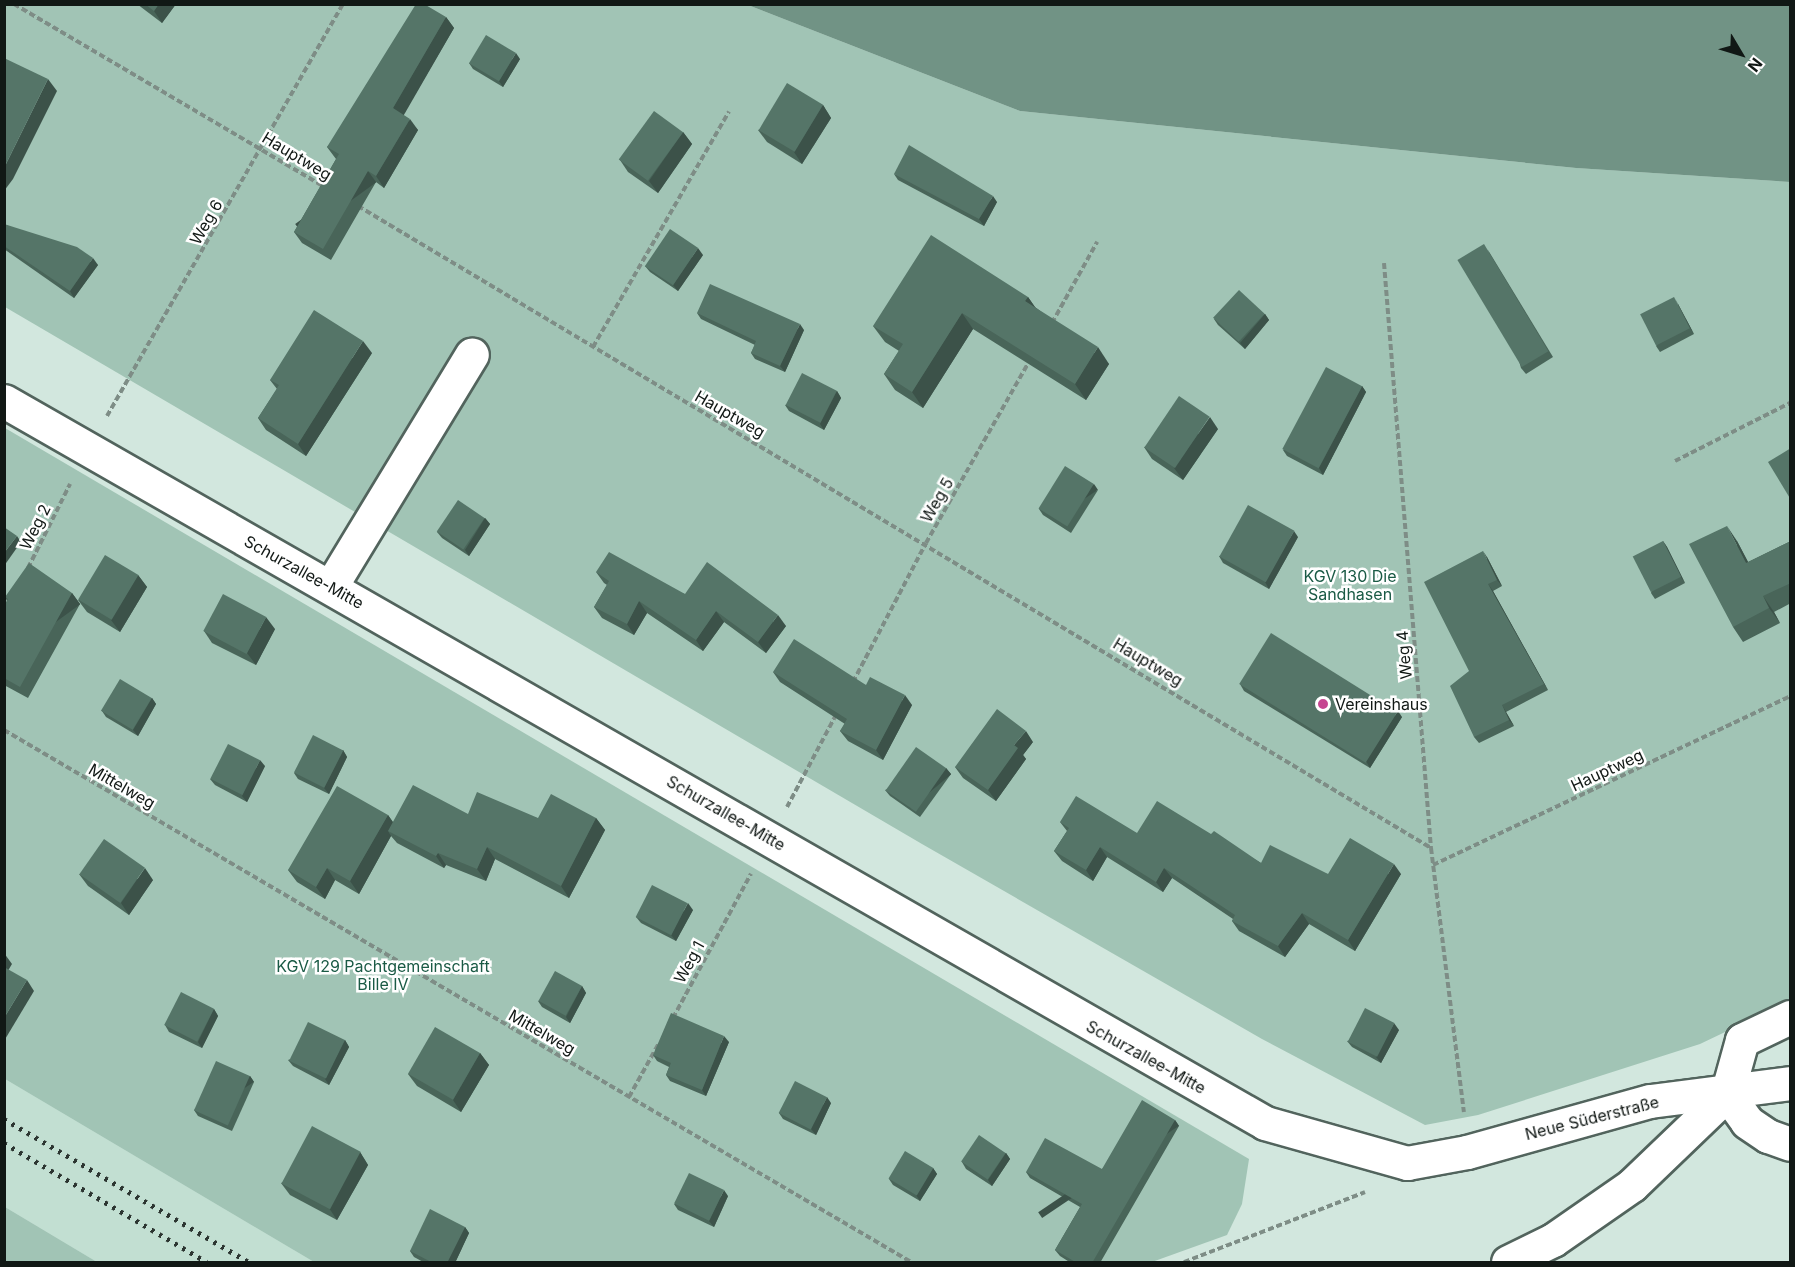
<!DOCTYPE html>
<html>
<head>
<meta charset="utf-8">
<style>
  body { margin:0 }
  #map { position:relative; width:1795px; height:1267px; overflow:hidden; background:#d2e7de; font-family:Inter,sans-serif }
  div>[style] { position:absolute }
  .built>* { inset:0; background:#c2dfd2 }
  .green>* { inset:0; background:#a1c4b5 }
  .water>* { inset:0; background:#719385 }
  .path>* { height:4px; margin-top:-2px; transform-origin:0; background:repeating-linear-gradient(90deg,#7e8d86 0 6px,transparent 0 9px) }
  .roads { filter:drop-shadow(2px 0 #52645d) drop-shadow(-2px 0 #52645d) drop-shadow(0 2px #52645d) drop-shadow(0 -2px #52645d) }
  .minor>* { height:33px; margin:-16.5px; padding:0 16.5px; transform-origin:16.5px; border-radius:16.5px; background:#fff }
  .rail>* { height:4.5px; margin-top:-2.25px; transform-origin:0; background:repeating-linear-gradient(90deg,#2c3531 0 3px,transparent 0 9px) }
  .wall>* { inset:0; background:#496559 }
  .shaded-wall>* { inset:0; background:#3c5249; transform-origin:0 0 }
  .building>* { inset:0; background:#557568; transform-origin:0 0 }
  .dots>* { width:16px; height:16px; translate:-50% -50%; box-sizing:border-box; border:3px solid #fff; border-radius:50% }
  span { translate:-50% -50%; white-space:nowrap; text-align:center; line-height:1.15; -webkit-text-stroke:5px #fff; paint-order:stroke }
  .street-label { font-size:16px; color:#111815 }
  .park-label { font-size:16px; color:#1a5a45 }
  .poi-label { font-size:16px; color:#111815 }
  .left { translate:0 -50%; text-align:left }
  .frame { position:absolute; inset:0; border:6px solid #111815; pointer-events:none }
  .north { position:absolute; left:1711px; top:24px; width:60px; height:60px; -webkit-text-stroke:4px #fff; paint-order:stroke; rotate:128deg; font-size:16px; font-weight:700; line-height:24px; text-align:center; color:#111815 }
  .north::after { content:''; display:block; margin:auto; width:21px; height:27px; background:#111815; clip-path:polygon(50% 0,100% 100%,50% 72%,0 100%) }
</style>
</head>
<body>
<div id="map">
  <div class="built">
    <div style="clip-path:polygon(5px 1079px,314px 1262px,97px 1262px,5px 1207px)"></div>
  </div>
  <div class="green">
    <div style="clip-path:polygon(5px 5px,748px 5px,1020px 111px,1576px 168px,1790px 182px,1790px 1001px,1700px 1044px,1478px 1115px,1425px 1125px,1262px 1039px,922px 844px,5px 307px)"></div>
    <div style="clip-path:polygon(5px 428px,1249px 1159px,1242px 1204px,1227px 1235px,1152px 1262px,314px 1262px,5px 1079px)"></div>
    <div style="clip-path:polygon(5px 1207px,97px 1262px,5px 1262px)"></div>
  </div>
  <div class="water">
    <div style="clip-path:polygon(748px 5px,1790px 5px,1790px 182px,1576px 168px,1020px 111px)"></div>
  </div>
  <div class="path">
    <div style="left:14px;top:4px;width:359px;rotate:30.5deg"></div>
    <div style="left:358px;top:206px;width:1250px;rotate:30.89deg"></div>
    <div style="left:1384px;top:263px;width:587px;rotate:85.41deg"></div>
    <div style="left:1431px;top:848px;width:266px;rotate:82.9deg"></div>
    <div style="left:1052px;top:323px;width:93px;rotate:-60.9deg"></div>
    <div style="left:593px;top:347px;width:272px;rotate:-60deg"></div>
    <div style="left:107px;top:416px;width:475px;rotate:-60.2deg"></div>
    <div style="left:1675px;top:461px;width:129px;rotate:-26.8deg"></div>
    <div style="left:28px;top:568px;width:94px;rotate:-63.4deg"></div>
    <div style="left:853px;top:682px;width:157px;rotate:-62.3deg"></div>
    <div style="left:926px;top:543px;width:210px;rotate:-60.4deg"></div>
    <div style="left:4px;top:730px;width:1052px;rotate:30.39deg"></div>
    <div style="left:787px;top:807px;width:106px;rotate:-62deg"></div>
    <div style="left:1433px;top:865px;width:395px;rotate:-25.3deg"></div>
    <div style="left:673px;top:1018px;width:164px;rotate:-61.6deg"></div>
    <div style="left:629px;top:1097px;width:60px;rotate:-60.9deg"></div>
    <div style="left:1184px;top:1262px;width:194px;rotate:-21.1deg"></div>
  </div>
  <div class="roads">
    <div class="minor">
      <div style="left:4px;top:401px;width:1453px;rotate:29.79deg"></div>
      <div style="left:1265px;top:1123px;width:148px;rotate:15.7deg"></div>
      <div style="left:1407px;top:1163px;width:61px;rotate:-10.4deg"></div>
      <div style="left:1467px;top:1152px;width:190px;rotate:-15.6deg"></div>
      <div style="left:1650px;top:1101px;width:141px;rotate:-7.3deg"></div>
      <div style="left:331px;top:586px;width:271px;rotate:-58.7deg"></div>
      <div style="left:1727px;top:1094px;width:34px;rotate:54deg"></div>
      <div style="left:1747px;top:1122px;width:25px;rotate:34deg"></div>
      <div style="left:1768px;top:1136px;width:23px;rotate:20deg"></div>
      <div style="left:1508px;top:1262px;width:50px;rotate:-26.1deg"></div>
      <div style="left:1553px;top:1240px;width:96px;rotate:-34.8deg"></div>
      <div style="left:1632px;top:1185px;width:132px;rotate:-43.8deg"></div>
      <div style="left:1727px;top:1094px;width:56px;rotate:-74.5deg"></div>
      <div style="left:1742px;top:1040px;width:53px;rotate:-25.6deg"></div>
    </div>
  </div>
  <div class="rail">
    <div style="left:4px;top:1119px;width:284px;rotate:30.3deg"></div>
    <div style="left:4px;top:1143px;width:235px;rotate:30.4deg"></div>
  </div>
  <div class="wall">
    <div style="clip-path:polygon(137px 4px,176px 4px,162px 23px)"></div>
    <div style="clip-path:polygon(446px 17px,454px 28px,403px 115px,418px 130px,384px 188px,376px 182px,331px 260px,302px 243px,294px 232px,336px 159px,327px 147px)"></div>
    <div style="clip-path:polygon(520px 59px,503px 87px,473px 69px,469px 63px)"></div>
    <div style="clip-path:polygon(823px 105px,831px 118px,802px 164px,767px 142px,758px 130px)"></div>
    <div style="clip-path:polygon(683px 132px,692px 144px,658px 193px,628px 172px,620px 160px)"></div>
    <div style="clip-path:polygon(894px 174px,997px 202px,984px 226px,898px 180px)"></div>
    <div style="clip-path:polygon(4px 224px,98px 265px,74px 298px,4px 249px)"></div>
    <div style="clip-path:polygon(1488px 250px,1553px 357px,1526px 374px,1521px 368px)"></div>
    <div style="clip-path:polygon(703px 255px,678px 291px,650px 272px,645px 266px)"></div>
    <div style="clip-path:polygon(1028px 297px,1035px 307px,1109px 364px,1086px 400px,973px 329px,923px 408px,895px 390px,884px 374px,899px 351px,885px 342px,873px 326px)"></div>
    <div style="clip-path:polygon(1678px 304px,1694px 334px,1660px 352px,1656px 346px)"></div>
    <div style="clip-path:polygon(697px 313px,804px 330px,785px 372px,755px 359px,751px 353px,755px 345px,701px 319px)"></div>
    <div style="clip-path:polygon(1265px 314px,1269px 320px,1245px 349px,1218px 325px,1214px 319px)"></div>
    <div style="clip-path:polygon(372px 353px,306px 456px,266px 430px,258px 418px,277px 389px,270px 380px)"></div>
    <div style="clip-path:polygon(1362px 386px,1366px 392px,1323px 475px,1287px 456px,1283px 450px)"></div>
    <div style="clip-path:polygon(837px 391px,841px 398px,824px 430px,789px 411px,785px 405px)"></div>
    <div style="clip-path:polygon(1218px 429px,1183px 480px,1152px 459px,1144px 447px)"></div>
    <div style="clip-path:polygon(1098px 490px,1071px 533px,1043px 515px,1039px 509px)"></div>
    <div style="clip-path:polygon(485px 518px,490px 524px,469px 556px,442px 538px,437px 532px)"></div>
    <div style="clip-path:polygon(1298px 537px,1269px 589px,1223px 563px,1219px 556px)"></div>
    <div style="clip-path:polygon(1663px 541px,1667px 547px,1685px 583px,1655px 599px,1651px 593px)"></div>
    <div style="clip-path:polygon(1737px 541px,1748px 562px,1791px 541px,1791px 603px,1774px 612px,1780px 623px,1743px 642px,1733px 627px)"></div>
    <div style="clip-path:polygon(1487px 557px,1502px 586px,1493px 591px,1548px 690px,1506px 712px,1514px 726px,1479px 743px,1474px 737px)"></div>
    <div style="clip-path:polygon(596px 572px,685px 594px,786px 626px,766px 653px,724px 622px,703px 651px,647px 613px,634px 635px,602px 618px,594px 607px,607px 585px,604px 583px)"></div>
    <div style="clip-path:polygon(138px 575px,147px 587px,120px 632px,87px 612px,78px 600px)"></div>
    <div style="clip-path:polygon(72px 593px,80px 604px,28px 698px,4px 685px,4px 606px,7px 601px,5px 597px)"></div>
    <div style="clip-path:polygon(275px 629px,256px 665px,212px 643px,204px 631px)"></div>
    <div style="clip-path:polygon(773px 672px,866px 685px,912px 705px,883px 760px,848px 741px,840px 731px,845px 724px,780px 682px)"></div>
    <div style="clip-path:polygon(1240px 684px,1402px 717px,1370px 768px,1244px 691px)"></div>
    <div style="clip-path:polygon(152px 698px,156px 704px,138px 736px,106px 717px,102px 711px)"></div>
    <div style="clip-path:polygon(1033px 742px,1023px 755px,1026px 759px,996px 801px,963px 778px,955px 767px)"></div>
    <div style="clip-path:polygon(343px 750px,347px 757px,329px 794px,298px 779px,294px 773px)"></div>
    <div style="clip-path:polygon(265px 766px,247px 802px,215px 785px,210px 779px)"></div>
    <div style="clip-path:polygon(946px 768px,951px 774px,920px 817px,890px 796px,885px 790px)"></div>
    <div style="clip-path:polygon(468px 814px,538px 818px,596px 818px,605px 830px,569px 898px,495px 859px,486px 881px,446px 865px,444px 868px,397px 843px,391px 836px,359px 894px,335px 880px,325px 899px,297px 882px,288px 870px,388px 815px,393px 822px)"></div>
    <div style="clip-path:polygon(1060px 822px,1137px 833px,1211px 834px,1261px 863px,1328px 874px,1401px 874px,1355px 951px,1309px 924px,1285px 957px,1239px 931px,1232px 921px,1233px 919px,1172px 878px,1163px 892px,1107px 857px,1093px 881px,1062px 861px,1054px 851px,1067px 831px)"></div>
    <div style="clip-path:polygon(79px 874px,153px 880px,129px 915px,88px 886px)"></div>
    <div style="clip-path:polygon(693px 910px,676px 941px,641px 923px,636px 917px)"></div>
    <div style="clip-path:polygon(582px 986px,586px 993px,570px 1023px,542px 1007px,538px 1001px)"></div>
    <div style="clip-path:polygon(214px 1009px,218px 1016px,202px 1048px,169px 1032px,165px 1025px)"></div>
    <div style="clip-path:polygon(1399px 1030px,1381px 1063px,1352px 1047px,1347px 1041px)"></div>
    <div style="clip-path:polygon(345px 1040px,349px 1047px,329px 1085px,293px 1066px,288px 1060px)"></div>
    <div style="clip-path:polygon(729px 1042px,706px 1096px,670px 1081px,666px 1075px,669px 1067px,657px 1061px,653px 1055px)"></div>
    <div style="clip-path:polygon(480px 1053px,489px 1065px,461px 1112px,417px 1086px,408px 1074px)"></div>
    <div style="clip-path:polygon(250px 1076px,254px 1082px,232px 1131px,198px 1116px,194px 1110px)"></div>
    <div style="clip-path:polygon(831px 1103px,816px 1135px,783px 1119px,779px 1113px)"></div>
    <div style="clip-path:polygon(1175px 1120px,1179px 1126px,1100px 1263px,1071px 1263px,1060px 1256px,1055px 1250px,1080px 1207px,1030px 1178px,1026px 1172px,1102px 1169px)"></div>
    <div style="clip-path:polygon(360px 1152px,368px 1165px,337px 1220px,290px 1195px,281px 1183px)"></div>
    <div style="clip-path:polygon(1006px 1153px,1010px 1159px,992px 1186px,966px 1169px,962px 1162px)"></div>
    <div style="clip-path:polygon(933px 1168px,937px 1174px,920px 1201px,893px 1185px,889px 1179px)"></div>
    <div style="clip-path:polygon(728px 1196px,714px 1227px,678px 1210px,674px 1204px)"></div>
    <div style="clip-path:polygon(465px 1227px,469px 1233px,455px 1263px,425px 1263px,414px 1257px,410px 1251px)"></div>
  </div>
  <div class="shaded-wall">
    <div style="clip-path:polygon(159px 4px,176px 4px,162px 23px,154px 11px)"></div>
    <div style="clip-path:polygon(446px 17px,454px 28px,401px 120px,393px 108px)"></div>
    <div style="clip-path:polygon(516px 53px,520px 59px,503px 87px,499px 81px)"></div>
    <div style="clip-path:polygon(48px 79px,57px 91px,13px 179px,4px 191px,4px 168px)"></div>
    <div style="clip-path:polygon(823px 105px,831px 118px,802px 164px,794px 152px)"></div>
    <div style="clip-path:polygon(410px 119px,418px 130px,384px 188px,376px 176px)"></div>
    <div style="clip-path:polygon(683px 132px,692px 144px,658px 193px,649px 181px)"></div>
    <div style="left:368px;top:171px;width:14px;height:90px;rotate:54deg"></div>
    <div style="clip-path:polygon(993px 196px,997px 202px,984px 226px,979px 219px)"></div>
    <div style="clip-path:polygon(698px 248px,703px 255px,678px 291px,673px 285px)"></div>
    <div style="clip-path:polygon(93px 258px,98px 265px,74px 298px,70px 291px)"></div>
    <div style="clip-path:polygon(1028px 297px,1039px 313px,1025px 301px)"></div>
    <div style="clip-path:polygon(1674px 297px,1678px 304px,1694px 334px,1690px 328px)"></div>
    <div style="clip-path:polygon(962px 313px,973px 329px,923px 408px,912px 392px)"></div>
    <div style="clip-path:polygon(1265px 314px,1269px 320px,1245px 349px,1240px 343px)"></div>
    <div style="clip-path:polygon(800px 324px,804px 330px,785px 372px,780px 366px)"></div>
    <div style="clip-path:polygon(363px 341px,372px 353px,306px 456px,298px 444px)"></div>
    <div style="clip-path:polygon(1098px 347px,1109px 364px,1086px 400px,1075px 384px)"></div>
    <div style="clip-path:polygon(1362px 386px,1366px 392px,1323px 475px,1319px 468px)"></div>
    <div style="clip-path:polygon(837px 391px,841px 398px,824px 430px,820px 424px)"></div>
    <div style="clip-path:polygon(1210px 417px,1218px 429px,1183px 480px,1174px 468px)"></div>
    <div style="left:1094px;top:484px;width:7px;height:51px;rotate:56deg"></div>
    <div style="clip-path:polygon(485px 518px,490px 524px,469px 556px,465px 550px)"></div>
    <div style="clip-path:polygon(1727px 526px,1737px 541px,1757px 579px,1746px 563px)"></div>
    <div style="clip-path:polygon(1294px 531px,1298px 537px,1269px 589px,1265px 582px)"></div>
    <div style="clip-path:polygon(17px 536px,21px 542px,4px 566px,4px 553px)"></div>
    <div style="clip-path:polygon(1663px 541px,1667px 547px,1685px 583px,1681px 577px)"></div>
    <div style="clip-path:polygon(1483px 551px,1487px 557px,1502px 586px,1497px 580px)"></div>
    <div style="clip-path:polygon(138px 575px,147px 587px,120px 632px,111px 620px)"></div>
    <div style="clip-path:polygon(1488px 584px,1493px 591px,1548px 690px,1544px 684px)"></div>
    <div style="left:72px;top:593px;width:14px;height:107px;rotate:54deg"></div>
    <div style="clip-path:polygon(1763px 596px,1774px 612px,1780px 623px,1769px 608px)"></div>
    <div style="clip-path:polygon(639px 601px,647px 613px,634px 635px,627px 624px)"></div>
    <div style="clip-path:polygon(716px 611px,724px 622px,703px 651px,696px 640px)"></div>
    <div style="clip-path:polygon(778px 615px,786px 626px,766px 653px,758px 642px)"></div>
    <div style="clip-path:polygon(266px 617px,275px 629px,256px 665px,247px 653px)"></div>
    <div style="clip-path:polygon(905px 695px,912px 705px,883px 760px,876px 750px)"></div>
    <div style="clip-path:polygon(152px 698px,156px 704px,138px 736px,133px 730px)"></div>
    <div style="clip-path:polygon(1502px 705px,1514px 726px,1509px 720px)"></div>
    <div style="clip-path:polygon(1398px 711px,1402px 717px,1370px 768px,1366px 761px)"></div>
    <div style="clip-path:polygon(1026px 731px,1033px 742px,1023px 755px,1026px 759px,996px 801px,988px 790px,1014px 745px)"></div>
    <div style="clip-path:polygon(343px 750px,347px 757px,329px 794px,324px 788px)"></div>
    <div style="clip-path:polygon(260px 760px,265px 766px,247px 802px,242px 796px)"></div>
    <div style="left:946px;top:768px;width:8px;height:53px;rotate:50deg"></div>
    <div style="clip-path:polygon(388px 815px,396px 827px,388px 831px,391px 836px,359px 894px,350px 881px)"></div>
    <div style="clip-path:polygon(596px 818px,605px 830px,569px 898px,561px 886px)"></div>
    <div style="clip-path:polygon(487px 847px,495px 859px,486px 881px,477px 869px)"></div>
    <div style="clip-path:polygon(1100px 847px,1107px 857px,1093px 881px,1086px 870px)"></div>
    <div style="clip-path:polygon(438px 853px,446px 865px,444px 868px,436px 856px)"></div>
    <div style="clip-path:polygon(1394px 864px,1401px 874px,1355px 951px,1348px 940px)"></div>
    <div style="clip-path:polygon(145px 868px,153px 880px,129px 915px,121px 903px)"></div>
    <div style="clip-path:polygon(327px 868px,335px 880px,325px 899px,316px 887px)"></div>
    <div style="clip-path:polygon(1164px 868px,1172px 878px,1163px 892px,1156px 882px)"></div>
    <div style="clip-path:polygon(688px 903px,693px 910px,676px 941px,671px 935px)"></div>
    <div style="clip-path:polygon(1302px 913px,1309px 924px,1285px 957px,1278px 946px)"></div>
    <div style="clip-path:polygon(4px 953px,12px 964px,6px 974px,4px 972px)"></div>
    <div style="clip-path:polygon(27px 980px,34px 991px,4px 1041px,4px 1018px)"></div>
    <div style="clip-path:polygon(582px 986px,586px 993px,570px 1023px,566px 1017px)"></div>
    <div style="clip-path:polygon(214px 1009px,218px 1016px,202px 1048px,198px 1042px)"></div>
    <div style="clip-path:polygon(1394px 1023px,1399px 1030px,1381px 1063px,1376px 1057px)"></div>
    <div style="clip-path:polygon(724px 1036px,729px 1042px,706px 1096px,702px 1090px)"></div>
    <div style="clip-path:polygon(345px 1040px,349px 1047px,329px 1085px,325px 1079px)"></div>
    <div style="clip-path:polygon(480px 1053px,489px 1065px,461px 1112px,453px 1100px)"></div>
    <div style="left:250px;top:1076px;width:7px;height:54px;rotate:56deg"></div>
    <div style="clip-path:polygon(827px 1097px,831px 1103px,816px 1135px,811px 1129px)"></div>
    <div style="left:1175px;top:1120px;width:7px;height:165px;rotate:56deg"></div>
    <div style="clip-path:polygon(360px 1152px,368px 1165px,337px 1220px,329px 1208px)"></div>
    <div style="clip-path:polygon(1006px 1153px,1010px 1159px,992px 1186px,988px 1180px)"></div>
    <div style="clip-path:polygon(933px 1168px,937px 1174px,920px 1201px,916px 1195px)"></div>
    <div style="clip-path:polygon(724px 1190px,728px 1196px,714px 1227px,709px 1221px)"></div>
    <div style="clip-path:polygon(465px 1227px,469px 1233px,455px 1263px,447px 1263px)"></div>
  </div>
  <div class="building">
    <div style="clip-path:polygon(145px 4px,159px 4px,154px 11px)"></div>
    <div style="clip-path:polygon(416px 4px,424px 4px,446px 17px,393px 108px,410px 119px,376px 176px,368px 171px,323px 249px,294px 232px,339px 154px,327px 147px)"></div>
    <div style="left:486px;top:35px;width:35px;height:33px;rotate:31deg"></div>
    <div style="clip-path:polygon(4px 58px,48px 79px,4px 168px)"></div>
    <div style="left:787px;top:83px;width:42px;height:55px;rotate:31deg"></div>
    <div style="left:654px;top:111px;width:36px;height:60px;rotate:36deg"></div>
    <div style="clip-path:polygon(909px 145px,993px 196px,979px 219px,894px 174px)"></div>
    <div style="clip-path:polygon(4px 224px,77px 247px,93px 258px,70px 291px,4px 246px)"></div>
    <div style="left:670px;top:229px;width:34px;height:45px;rotate:34deg"></div>
    <div style="clip-path:polygon(931px 235px,1028px 297px,1025px 301px,1098px 347px,1075px 384px,962px 313px,912px 392px,884px 374px,903px 344px,873px 326px)"></div>
    <div style="left:1484px;top:244px;width:125px;height:31px;rotate:59deg"></div>
    <div style="clip-path:polygon(710px 284px,800px 324px,780px 366px,751px 353px,756px 341px,697px 313px)"></div>
    <div style="left:1239px;top:290px;width:35px;height:38px;rotate:43deg"></div>
    <div style="left:1674px;top:297px;width:35px;height:38px;rotate:63deg"></div>
    <div style="clip-path:polygon(314px 310px,363px 341px,298px 444px,258px 418px,279px 385px,270px 380px)"></div>
    <div style="left:1326px;top:367px;width:41px;height:93px;rotate:28deg"></div>
    <div style="left:802px;top:373px;width:39px;height:36px;rotate:27deg"></div>
    <div style="left:1179px;top:396px;width:37px;height:62px;rotate:34deg"></div>
    <div style="clip-path:polygon(1791px 448px,1791px 500px,1768px 462px)"></div>
    <div style="left:1065px;top:466px;width:34px;height:50px;rotate:32deg"></div>
    <div style="left:458px;top:500px;width:32px;height:38px;rotate:34deg"></div>
    <div style="left:1248px;top:505px;width:53px;height:59px;rotate:29deg"></div>
    <div style="clip-path:polygon(1727px 526px,1746px 563px,1791px 541px,1791px 583px,1763px 596px,1769px 608px,1733px 627px,1689px 544px)"></div>
    <div style="clip-path:polygon(4px 527px,17px 536px,4px 553px)"></div>
    <div style="left:1663px;top:541px;width:40px;height:34px;rotate:63deg"></div>
    <div style="clip-path:polygon(1483px 551px,1497px 580px,1488px 584px,1544px 684px,1502px 705px,1509px 720px,1474px 737px,1450px 686px,1469px 671px,1424px 582px)"></div>
    <div style="clip-path:polygon(609px 552px,685px 594px,707px 562px,778px 615px,758px 642px,716px 611px,696px 640px,639px 601px,627px 624px,594px 607px,609px 581px,596px 572px)"></div>
    <div style="left:105px;top:555px;width:39px;height:52px;rotate:31deg"></div>
    <div style="clip-path:polygon(29px 563px,72px 593px,20px 687px,4px 678px,4px 606px,8px 599px,5px 597px)"></div>
    <div style="left:223px;top:594px;width:49px;height:42px;rotate:28deg"></div>
    <div style="left:1271px;top:633px;width:149px;height:60px;rotate:32deg"></div>
    <div style="clip-path:polygon(794px 639px,866px 685px,870px 677px,905px 695px,876px 750px,840px 731px,847px 719px,773px 672px)"></div>
    <div style="left:120px;top:679px;width:37px;height:37px;rotate:31deg"></div>
    <div style="clip-path:polygon(997px 709px,1026px 731px,1014px 745px,1018px 748px,988px 790px,955px 767px)"></div>
    <div style="left:313px;top:735px;width:34px;height:42px;rotate:27deg"></div>
    <div style="left:228px;top:744px;width:36px;height:39px;rotate:27deg"></div>
    <div style="left:916px;top:747px;width:37px;height:53px;rotate:35deg"></div>
    <div style="clip-path:polygon(413px 785px,468px 814px,477px 792px,538px 818px,551px 794px,596px 818px,561px 886px,487px 847px,477px 869px,438px 853px,436px 856px,388px 831px)"></div>
    <div style="clip-path:polygon(337px 786px,388px 815px,350px 881px,327px 868px,316px 887px,288px 870px)"></div>
    <div style="clip-path:polygon(1076px 796px,1137px 833px,1157px 801px,1211px 834px,1214px 831px,1261px 863px,1270px 845px,1328px 874px,1350px 838px,1394px 864px,1348px 940px,1302px 913px,1278px 946px,1232px 921px,1235px 915px,1164px 868px,1156px 882px,1100px 847px,1086px 870px,1054px 851px,1069px 828px,1060px 822px)"></div>
    <div style="left:104px;top:839px;width:50px;height:43px;rotate:35deg"></div>
    <div style="left:652px;top:885px;width:40px;height:36px;rotate:27deg"></div>
    <div style="clip-path:polygon(4px 967px,27px 980px,4px 1018px)"></div>
    <div style="left:555px;top:971px;width:31px;height:34px;rotate:29deg"></div>
    <div style="left:181px;top:992px;width:37px;height:37px;rotate:27deg"></div>
    <div style="left:1365px;top:1008px;width:33px;height:38px;rotate:27deg"></div>
    <div style="clip-path:polygon(671px 1013px,724px 1036px,702px 1090px,666px 1075px,671px 1063px,653px 1055px)"></div>
    <div style="left:308px;top:1022px;width:41px;height:43px;rotate:26deg"></div>
    <div style="left:435px;top:1027px;width:52px;height:54px;rotate:30deg"></div>
    <div style="left:216px;top:1061px;width:37px;height:54px;rotate:24deg"></div>
    <div style="left:795px;top:1081px;width:36px;height:36px;rotate:27deg"></div>
    <div style="clip-path:polygon(1142px 1100px,1175px 1120px,1092px 1263px,1077px 1263px,1055px 1250px,1082px 1204px,1026px 1172px,1045px 1138px,1102px 1169px)"></div>
    <div style="left:312px;top:1126px;width:55px;height:65px;rotate:28deg"></div>
    <div style="left:979px;top:1135px;width:32px;height:32px;rotate:34deg"></div>
    <div style="left:905px;top:1151px;width:33px;height:32px;rotate:31deg"></div>
    <div style="left:689px;top:1173px;width:39px;height:34px;rotate:26deg"></div>
    <div style="clip-path:polygon(430px 1209px,465px 1227px,447px 1263px,433px 1263px,410px 1251px)"></div>
  </div>
  <div class="dots">
    <div style="left:1323px;top:704px;background:#c64691"></div>
  </div>
  <div class="street-label">
    <span style="left:297px;top:156px;rotate:31deg">Hauptweg</span>
    <span style="left:206px;top:222px;rotate:-60deg">Weg 6</span>
    <span style="left:730px;top:414px;rotate:30deg">Hauptweg</span>
    <span style="left:937px;top:500px;rotate:-60deg">Weg 5</span>
    <span style="left:35px;top:527px;rotate:-63deg">Weg 2</span>
    <span style="left:304px;top:572px;rotate:29deg">Schurzallee-Mitte</span>
    <span style="left:1404px;top:655px;rotate:-95deg">Weg 4</span>
    <span style="left:1148px;top:662px;rotate:31deg">Hauptweg</span>
    <span style="left:1607px;top:770px;rotate:-25deg">Hauptweg</span>
    <span style="left:122px;top:786px;rotate:30deg">Mittelweg</span>
    <span style="left:726px;top:813px;rotate:30deg">Schurzallee-Mitte</span>
    <span style="left:689px;top:962px;rotate:-61deg">Weg 1</span>
    <span style="left:542px;top:1032px;rotate:30deg">Mittelweg</span>
    <span style="left:1146px;top:1057px;rotate:29deg">Schurzallee-Mitte</span>
    <span style="left:1592px;top:1118px;rotate:-14deg">Neue Süderstraße</span>
  </div>
  <div class="park-label">
    <span style="left:1350px;top:585px">KGV 130 Die<br>Sandhasen</span>
    <span style="left:383px;top:975px">KGV 129 Pachtgemeinschaft<br>Bille IV</span>
  </div>
  <div class="poi-label">
    <span class="left" style="left:1335px;top:704px">Vereinshaus</span>
  </div>
  <div class="frame"></div>
  <div class="north">N</div>
</div>
</body>
</html>
